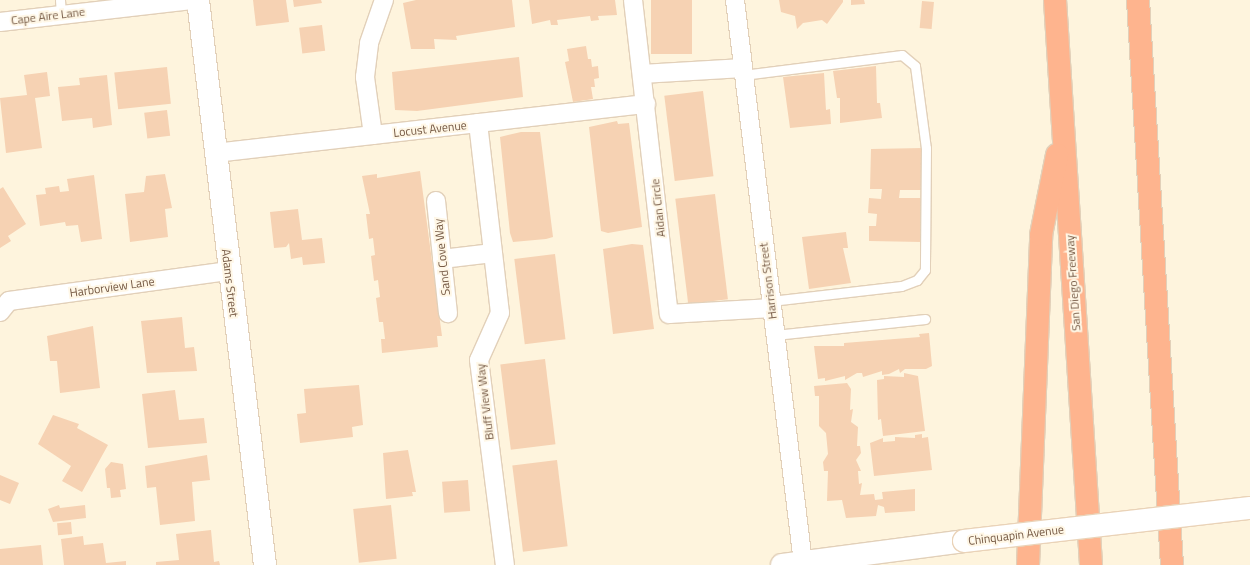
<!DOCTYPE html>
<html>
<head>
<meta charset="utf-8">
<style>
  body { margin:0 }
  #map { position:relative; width:1250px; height:565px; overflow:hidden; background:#fef4dd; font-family:"Titillium Web",sans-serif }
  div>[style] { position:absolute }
  .building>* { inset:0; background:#f6d2b3; transform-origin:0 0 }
  .roads { filter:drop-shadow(1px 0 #e2d0b9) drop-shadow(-1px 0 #e2d0b9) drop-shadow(0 1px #e2d0b9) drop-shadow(0 -1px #e2d0b9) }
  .lane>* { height:9px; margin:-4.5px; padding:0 4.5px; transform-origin:4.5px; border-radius:4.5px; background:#fff }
  .street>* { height:18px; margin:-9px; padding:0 9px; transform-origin:9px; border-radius:9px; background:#fff }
  .secondary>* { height:22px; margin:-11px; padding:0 11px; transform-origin:11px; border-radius:11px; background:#fff }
  .highway>* { height:22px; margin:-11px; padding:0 11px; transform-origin:11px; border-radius:11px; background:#feb48e }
  .bridges { filter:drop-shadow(1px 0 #ead3b8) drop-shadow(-1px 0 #ead3b8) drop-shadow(0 1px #ead3b8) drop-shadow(0 -1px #ead3b8) }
  .secondary-bridge>* { height:22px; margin:-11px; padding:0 11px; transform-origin:11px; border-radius:11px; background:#fff }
  span { translate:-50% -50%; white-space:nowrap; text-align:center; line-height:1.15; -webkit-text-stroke:4px #fff7e6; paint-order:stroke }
  .street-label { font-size:12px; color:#755944 }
</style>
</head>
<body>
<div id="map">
  <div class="building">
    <div style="clip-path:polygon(253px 0,286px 0,289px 22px,256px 26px)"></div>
    <div style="clip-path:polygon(293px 0,321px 0,322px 3px,294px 7px)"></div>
    <div style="clip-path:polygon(416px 0,512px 0,515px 27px,456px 36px,457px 40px,434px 39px,435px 49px,411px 49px,403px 3px)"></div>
    <div style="clip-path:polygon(529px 0,615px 0,617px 15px,598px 16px,599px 20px,591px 21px,590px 16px,557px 20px,558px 25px,551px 25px,550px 20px,532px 24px)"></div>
    <div style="left:651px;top:0;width:41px;height:54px"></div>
    <div style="clip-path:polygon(779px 0,843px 0,843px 2px,827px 24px,822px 20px,803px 23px,797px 29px,795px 16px,781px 12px)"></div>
    <div style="clip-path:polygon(851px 0,864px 0,865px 4px,851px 5px)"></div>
    <div style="left:922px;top:1px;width:12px;height:27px;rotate:5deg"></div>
    <div style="left:322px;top:25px;width:26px;height:23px;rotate:83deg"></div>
    <div style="clip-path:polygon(586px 46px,588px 59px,591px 59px,592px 67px,598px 66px,599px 78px,594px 79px,595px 87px,591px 87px,593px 99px,573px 102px,565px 62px,569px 61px,567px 49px)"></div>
    <div style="clip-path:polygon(519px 57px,523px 97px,417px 111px,395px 110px,392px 72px)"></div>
    <div style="clip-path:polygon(876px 66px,877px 103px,880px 103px,882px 118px,840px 123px,840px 98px,837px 98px,833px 71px)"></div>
    <div style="left:167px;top:67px;width:37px;height:53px;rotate:84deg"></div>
    <div style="clip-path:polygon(47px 72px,50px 96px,35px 98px,42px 148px,6px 153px,0 98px,27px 95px,24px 75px)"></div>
    <div style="clip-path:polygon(824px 73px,826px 110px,830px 109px,831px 124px,790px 128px,783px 77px)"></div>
    <div style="clip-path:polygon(107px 75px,112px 125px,93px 128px,92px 118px,62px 121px,58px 87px,80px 85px,79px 78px)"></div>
    <div style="left:703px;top:91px;width:86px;height:39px;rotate:83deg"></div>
    <div style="left:167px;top:110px;width:26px;height:23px;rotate:83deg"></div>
    <div style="clip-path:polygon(617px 121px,618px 124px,629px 123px,642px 227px,608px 233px,601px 231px,589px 127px)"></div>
    <div style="clip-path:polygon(521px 132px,540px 132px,553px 237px,546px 239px,513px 242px,510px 233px,500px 137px)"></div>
    <div style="clip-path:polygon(923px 148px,922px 190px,900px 190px,899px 198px,923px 198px,922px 242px,869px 241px,869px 226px,876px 226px,877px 214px,868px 213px,869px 198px,881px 199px,882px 189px,870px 189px,871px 149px)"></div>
    <div style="clip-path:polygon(420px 171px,442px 336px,437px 336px,438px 347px,382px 353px,381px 339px,385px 339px,383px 322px,379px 322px,376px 298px,380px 297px,378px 280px,374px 281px,371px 256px,375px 255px,373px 238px,369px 239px,366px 214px,370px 214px,362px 176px,377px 174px,377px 178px)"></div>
    <div style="clip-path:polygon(165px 174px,172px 208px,165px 209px,168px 237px,130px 242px,125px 194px,144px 192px,146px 176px)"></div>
    <div style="clip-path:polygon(94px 175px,102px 239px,81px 242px,78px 225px,66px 226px,65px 222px,40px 226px,36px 195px,46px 194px,45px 188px,59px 186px,60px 192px,69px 191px,67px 179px)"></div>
    <div style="clip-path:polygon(3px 187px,26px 224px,8px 236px,11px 241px,0 248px,0 189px)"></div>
    <div style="left:715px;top:194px;width:106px;height:40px;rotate:83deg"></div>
    <div style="clip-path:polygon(298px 209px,302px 240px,322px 238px,325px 263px,303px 265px,302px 257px,291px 259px,289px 243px,286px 247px,274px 248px,270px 212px)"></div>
    <div style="clip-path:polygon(846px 232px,848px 248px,843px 248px,851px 283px,809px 289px,802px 237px)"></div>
    <div style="clip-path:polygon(632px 244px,643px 245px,654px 329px,613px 334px,603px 249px)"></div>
    <div style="left:555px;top:254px;width:86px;height:41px;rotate:83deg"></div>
    <div style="clip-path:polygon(182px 317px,185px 348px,194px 347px,197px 371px,147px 373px,141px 321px)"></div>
    <div style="clip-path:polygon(93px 326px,100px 388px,60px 393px,57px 361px,50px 361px,47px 336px)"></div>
    <div style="clip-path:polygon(929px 333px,932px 366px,926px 369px,905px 369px,900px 373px,899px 369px,889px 374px,882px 375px,882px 371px,863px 377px,862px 373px,857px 373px,845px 380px,845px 376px,825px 381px,825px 378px,818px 379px,814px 346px,844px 346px,844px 343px,920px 337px,919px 334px)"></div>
    <div style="left:545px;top:359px;width:86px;height:45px;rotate:83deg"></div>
    <div style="clip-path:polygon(904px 373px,918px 376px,925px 431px,883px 436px,881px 419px,878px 420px,877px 380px,884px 379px,884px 376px,904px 377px)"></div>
    <div style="clip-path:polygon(847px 383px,851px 389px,850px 410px,853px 409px,851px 422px,858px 427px,857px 446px,860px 446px,861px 453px,856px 460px,861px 471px,858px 471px,859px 484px,862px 483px,860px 495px,874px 494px,875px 500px,883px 499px,882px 492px,915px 489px,915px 511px,885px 513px,884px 507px,878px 505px,876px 516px,846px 518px,842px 500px,827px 501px,828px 471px,824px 471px,823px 462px,828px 454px,826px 433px,819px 426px,819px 396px,815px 396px,814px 386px)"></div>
    <div style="clip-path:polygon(359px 385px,363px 425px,352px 427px,353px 437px,300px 443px,297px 414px,306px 413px,304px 389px)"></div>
    <div style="clip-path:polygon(175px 390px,179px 420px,204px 418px,207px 443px,148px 448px,142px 394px)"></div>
    <div style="clip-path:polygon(53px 415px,79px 424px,77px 428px,108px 445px,82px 492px,62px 481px,71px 466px,38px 444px)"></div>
    <div style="clip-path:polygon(922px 434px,922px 438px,928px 437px,932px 470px,874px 476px,870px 443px,883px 438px,883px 442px,895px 441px,895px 437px,915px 438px,915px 435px)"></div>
    <div style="clip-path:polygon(408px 450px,416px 492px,412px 492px,413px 496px,386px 499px,383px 453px)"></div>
    <div style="clip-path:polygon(207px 455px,210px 480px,192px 482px,195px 521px,160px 525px,156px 487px,147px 488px,145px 466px)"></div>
    <div style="left:557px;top:460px;width:87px;height:45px;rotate:83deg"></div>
    <div style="clip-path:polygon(111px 462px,123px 464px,126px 489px,120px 490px,121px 497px,111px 498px,110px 488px,107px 488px,105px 469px)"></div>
    <div style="clip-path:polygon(0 475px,19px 483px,10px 504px,0 500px)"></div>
    <div style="left:468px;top:480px;width:31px;height:26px;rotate:86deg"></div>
    <div style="clip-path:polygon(59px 505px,60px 508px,85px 505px,86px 518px,53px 522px,48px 509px)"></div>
    <div style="left:391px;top:505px;width:54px;height:38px;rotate:84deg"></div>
    <div style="left:71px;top:522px;width:12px;height:14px;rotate:85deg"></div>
    <div style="clip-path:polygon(211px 530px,214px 562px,219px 561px,220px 565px,156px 565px,156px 562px,179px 560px,176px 534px)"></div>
    <div style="clip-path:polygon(83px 536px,84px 545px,103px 543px,106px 563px,126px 561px,126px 565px,64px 565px,61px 539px)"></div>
    <div style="clip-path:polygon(41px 545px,43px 565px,0 565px,0 549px)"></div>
  </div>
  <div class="roads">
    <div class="lane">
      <div style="left:60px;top:0;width:15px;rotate:86deg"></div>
      <div style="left:743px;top:75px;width:160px;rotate:-7.2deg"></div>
      <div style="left:902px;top:55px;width:17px;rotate:40deg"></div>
      <div style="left:915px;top:66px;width:83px;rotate:82.4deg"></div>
      <div style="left:926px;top:148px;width:122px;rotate:90.5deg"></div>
      <div style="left:925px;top:270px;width:13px;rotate:129deg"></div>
      <div style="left:917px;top:280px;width:17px;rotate:159deg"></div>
      <div style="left:901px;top:286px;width:131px;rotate:173.4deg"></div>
      <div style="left:775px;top:335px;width:151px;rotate:-6.1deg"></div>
    </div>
    <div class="street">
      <div style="left:633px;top:0;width:316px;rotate:83.5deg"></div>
      <div style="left:669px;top:314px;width:103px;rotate:-3.3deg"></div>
      <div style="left:735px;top:0;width:567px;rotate:83.11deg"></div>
      <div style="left:0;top:22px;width:193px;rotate:-6.5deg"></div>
      <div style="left:642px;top:74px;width:101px;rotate:-3.4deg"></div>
      <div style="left:478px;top:123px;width:191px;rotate:83.4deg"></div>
      <div style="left:500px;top:313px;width:51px;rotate:114.1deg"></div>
      <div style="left:479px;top:360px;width:207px;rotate:82.8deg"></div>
      <div style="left:373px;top:135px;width:59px;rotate:-97.9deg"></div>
      <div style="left:365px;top:77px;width:34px;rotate:-83deg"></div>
      <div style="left:369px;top:43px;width:46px;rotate:-70.8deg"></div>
      <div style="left:215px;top:153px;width:434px;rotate:-6.5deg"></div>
      <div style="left:436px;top:201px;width:113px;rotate:83.9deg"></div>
      <div style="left:442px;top:259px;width:51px;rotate:-6.7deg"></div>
      <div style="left:0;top:312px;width:14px;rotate:-51deg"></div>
      <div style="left:9px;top:301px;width:222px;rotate:-7.8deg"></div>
    </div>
    <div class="secondary">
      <div style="left:198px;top:0;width:569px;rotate:83.24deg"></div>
      <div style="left:782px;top:565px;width:184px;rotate:-7.5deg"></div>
    </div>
    <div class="highway">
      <div style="left:1055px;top:0;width:566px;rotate:86.35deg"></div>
      <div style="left:1138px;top:0;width:566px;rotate:86.56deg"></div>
      <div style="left:1028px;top:565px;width:330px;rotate:-87.7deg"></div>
      <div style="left:1041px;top:235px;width:82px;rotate:-78.7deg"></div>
    </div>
  </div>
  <div class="bridges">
    <div class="secondary-bridge">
      <div style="left:964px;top:541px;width:288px;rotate:-6.6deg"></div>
    </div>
  </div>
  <div class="street-label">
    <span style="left:48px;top:16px;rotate:-7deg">Cape Aire Lane</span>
    <span style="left:430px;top:129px;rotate:-6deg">Locust Avenue</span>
    <span style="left:658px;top:208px;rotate:-96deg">Aidan Circle</span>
    <span style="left:442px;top:257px;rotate:-96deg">Sand Cove Way</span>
    <span style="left:768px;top:281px;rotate:-97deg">Harrison Street</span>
    <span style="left:230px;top:283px;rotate:83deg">Adams Street</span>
    <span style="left:1073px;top:283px;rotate:-94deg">San Diego Freeway</span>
    <span style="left:112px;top:287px;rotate:-8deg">Harborview Lane</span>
    <span style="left:485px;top:402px;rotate:-97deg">Bluff View Way</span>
    <span style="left:1016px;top:535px;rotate:-7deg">Chinquapin Avenue</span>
  </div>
</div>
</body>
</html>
